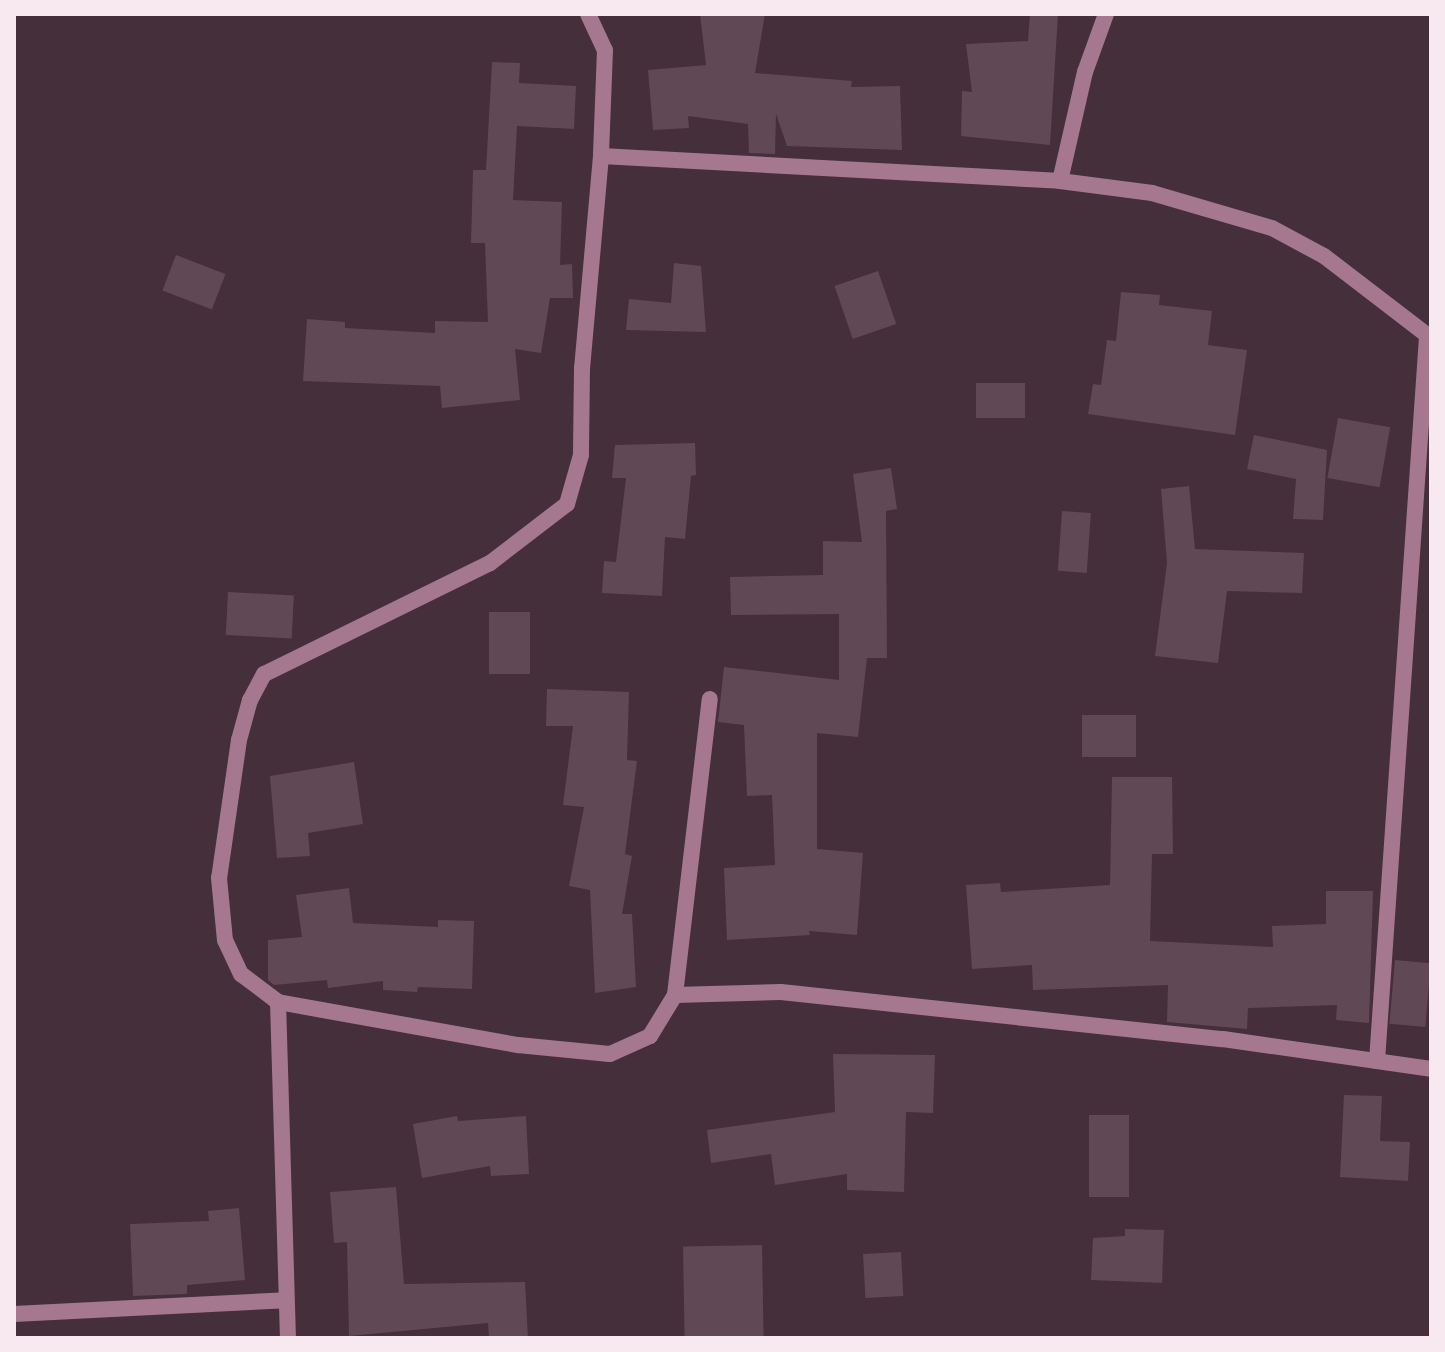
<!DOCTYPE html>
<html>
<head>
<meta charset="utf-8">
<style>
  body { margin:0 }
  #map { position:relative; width:1445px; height:1352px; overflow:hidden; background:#452f3b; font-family:Arial,sans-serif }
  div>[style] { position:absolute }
  .building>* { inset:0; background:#604854; transform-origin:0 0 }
  .minor>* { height:16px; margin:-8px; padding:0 8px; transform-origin:8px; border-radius:8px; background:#a57890 }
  span { translate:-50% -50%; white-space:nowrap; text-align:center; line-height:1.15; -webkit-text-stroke:6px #251b20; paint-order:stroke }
  .frame { position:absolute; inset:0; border:16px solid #f8e9f1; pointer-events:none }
</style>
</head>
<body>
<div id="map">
  <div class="building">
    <div style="clip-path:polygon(700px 14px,765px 14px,755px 73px,852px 81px,851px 87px,900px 86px,902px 150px,787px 146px,776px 114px,775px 154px,749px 153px,748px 124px,688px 116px,689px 128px,653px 130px,648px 70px,706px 65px)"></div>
    <div style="clip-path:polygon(1030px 14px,1058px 14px,1050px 145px,961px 136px,962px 91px,972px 92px,966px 44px,1028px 41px)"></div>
    <div style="clip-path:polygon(492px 62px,520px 63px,519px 83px,576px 86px,574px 129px,517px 126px,513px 200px,562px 202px,560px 265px,572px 264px,573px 298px,550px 298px,541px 353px,515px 349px,520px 400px,442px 408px,440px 386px,303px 381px,307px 319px,345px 322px,345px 328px,435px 333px,435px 321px,488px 322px,485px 243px,471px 243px,473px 170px,486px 170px)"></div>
    <div style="left:176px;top:255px;width:53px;height:38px;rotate:21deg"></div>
    <div style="clip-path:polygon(674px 263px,701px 266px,706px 332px,626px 330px,629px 299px,671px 303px)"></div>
    <div style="left:878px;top:271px;width:56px;height:46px;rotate:71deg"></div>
    <div style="clip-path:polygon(1121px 292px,1160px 295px,1159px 305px,1212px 311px,1208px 345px,1247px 350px,1235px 435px,1088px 414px,1093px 384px,1101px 385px,1107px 340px,1116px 341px)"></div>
    <div style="left:976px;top:383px;width:49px;height:35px"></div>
    <div style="left:1338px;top:418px;width:53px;height:61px;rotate:10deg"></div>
    <div style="clip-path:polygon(1254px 435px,1327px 450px,1323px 520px,1293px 519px,1296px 479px,1247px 469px)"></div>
    <div style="clip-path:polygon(695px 443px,696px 475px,691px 476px,685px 539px,665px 537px,662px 596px,602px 593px,604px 561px,616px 562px,626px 478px,612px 478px,615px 445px)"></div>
    <div style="clip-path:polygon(891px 468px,897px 509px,886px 511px,887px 658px,867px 658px,858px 737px,817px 733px,817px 849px,863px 853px,857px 935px,809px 931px,810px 935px,727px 940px,724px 868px,775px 865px,772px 795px,747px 796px,744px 725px,718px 722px,724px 667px,839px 680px,839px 614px,731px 615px,730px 577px,823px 575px,823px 541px,862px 542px,853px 474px)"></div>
    <div style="clip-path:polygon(1189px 486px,1195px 549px,1304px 553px,1302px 593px,1227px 591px,1218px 663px,1155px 656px,1167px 563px,1161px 489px)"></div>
    <div style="left:1062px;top:511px;width:29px;height:60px;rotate:4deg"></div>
    <div style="left:228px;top:592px;width:66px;height:43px;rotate:3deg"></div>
    <div style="left:489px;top:612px;width:41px;height:62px"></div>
    <div style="clip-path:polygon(547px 689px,629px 692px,627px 760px,637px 761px,625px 854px,632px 856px,622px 914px,632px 914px,636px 987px,595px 993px,590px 890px,569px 886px,584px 807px,563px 805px,573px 726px,546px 726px)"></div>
    <div style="left:1082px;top:715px;width:54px;height:42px"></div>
    <div style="clip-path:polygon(354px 762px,363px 824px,308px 833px,310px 856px,277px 858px,270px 776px)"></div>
    <div style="clip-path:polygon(1112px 777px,1172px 777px,1173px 854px,1152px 854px,1150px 941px,1273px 947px,1272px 926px,1326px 924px,1326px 891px,1373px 891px,1369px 1023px,1336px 1020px,1337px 1005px,1248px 1008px,1247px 1029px,1167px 1022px,1168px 985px,1033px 990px,1032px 965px,972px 969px,966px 885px,1000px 883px,1001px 892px,1110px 885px)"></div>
    <div style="clip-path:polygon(349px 888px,353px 923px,438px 927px,438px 920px,474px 921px,472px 989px,418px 987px,417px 992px,383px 990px,383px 981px,328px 988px,327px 980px,274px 985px,268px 980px,268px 940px,302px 937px,296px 895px)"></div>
    <div style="left:1395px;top:960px;width:36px;height:64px;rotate:5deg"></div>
    <div style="clip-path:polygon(833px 1054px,935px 1055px,933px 1113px,906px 1112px,904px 1192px,847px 1190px,847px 1174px,775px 1185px,771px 1154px,711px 1163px,707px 1130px,835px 1112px)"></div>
    <div style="clip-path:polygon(1344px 1095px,1382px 1096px,1380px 1141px,1410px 1142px,1408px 1181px,1340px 1177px)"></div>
    <div style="left:1089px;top:1115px;width:40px;height:82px"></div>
    <div style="clip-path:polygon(457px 1116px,458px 1121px,526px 1116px,529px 1174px,491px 1176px,490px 1166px,422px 1178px,413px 1124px)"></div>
    <div style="clip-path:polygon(396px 1187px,404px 1284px,525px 1282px,528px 1338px,489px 1338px,488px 1323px,349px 1336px,347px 1242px,334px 1243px,330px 1192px)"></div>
    <div style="clip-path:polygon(239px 1208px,245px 1280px,187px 1285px,187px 1294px,133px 1296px,130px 1224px,209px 1221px,208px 1211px)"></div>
    <div style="clip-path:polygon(1125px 1229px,1164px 1230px,1162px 1283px,1091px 1280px,1093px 1238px,1125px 1236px)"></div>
    <div style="left:762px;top:1245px;width:93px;height:79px;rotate:89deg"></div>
    <div style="left:901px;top:1252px;width:44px;height:38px;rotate:87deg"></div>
  </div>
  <div class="minor">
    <div style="left:588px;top:14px;width:40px;rotate:65deg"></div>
    <div style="left:605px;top:50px;width:106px;rotate:92.2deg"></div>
    <div style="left:601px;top:156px;width:213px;rotate:95.1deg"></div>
    <div style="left:582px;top:368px;width:87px;rotate:90.7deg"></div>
    <div style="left:581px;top:455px;width:51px;rotate:105.9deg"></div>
    <div style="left:567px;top:504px;width:97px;rotate:142.5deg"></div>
    <div style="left:490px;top:563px;width:252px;rotate:153.8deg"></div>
    <div style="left:264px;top:674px;width:30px;rotate:118deg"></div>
    <div style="left:250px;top:700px;width:41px;rotate:105.4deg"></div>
    <div style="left:239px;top:740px;width:139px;rotate:98.2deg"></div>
    <div style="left:219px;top:878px;width:62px;rotate:84.5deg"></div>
    <div style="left:225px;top:940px;width:38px;rotate:65deg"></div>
    <div style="left:241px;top:974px;width:46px;rotate:37.1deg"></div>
    <div style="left:278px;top:1002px;width:244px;rotate:10.2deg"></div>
    <div style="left:518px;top:1045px;width:92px;rotate:5.6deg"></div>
    <div style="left:610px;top:1054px;width:44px;rotate:-24.2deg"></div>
    <div style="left:650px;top:1036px;width:48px;rotate:-58.6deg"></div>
    <div style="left:675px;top:995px;width:106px;rotate:-1.6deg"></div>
    <div style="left:781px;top:992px;width:444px;rotate:6.1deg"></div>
    <div style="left:1223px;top:1039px;width:210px;rotate:8.2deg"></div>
    <div style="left:601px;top:156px;width:460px;rotate:3.1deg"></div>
    <div style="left:1060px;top:181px;width:93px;rotate:7.4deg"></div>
    <div style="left:1152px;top:193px;width:125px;rotate:16.3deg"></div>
    <div style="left:1272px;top:228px;width:59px;rotate:28.3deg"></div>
    <div style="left:1324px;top:256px;width:135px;rotate:37.5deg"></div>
    <div style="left:1060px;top:181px;width:112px;rotate:-77.1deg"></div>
    <div style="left:1085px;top:72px;width:62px;rotate:-70.1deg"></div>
    <div style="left:675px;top:995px;width:298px;rotate:-83.3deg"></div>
    <div style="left:278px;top:1002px;width:336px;rotate:88.3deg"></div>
    <div style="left:1377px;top:1061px;width:726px;rotate:-86.05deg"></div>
    <div style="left:14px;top:1314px;width:272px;rotate:-2.9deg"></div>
  </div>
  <div class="frame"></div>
</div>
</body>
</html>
